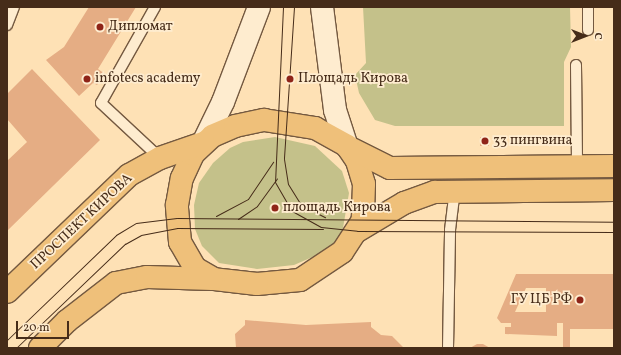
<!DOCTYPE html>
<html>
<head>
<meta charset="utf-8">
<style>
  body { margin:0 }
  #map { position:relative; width:621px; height:355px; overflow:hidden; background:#fee1b5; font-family:Vollkorn,serif }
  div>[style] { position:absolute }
  .green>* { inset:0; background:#c4c18a }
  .building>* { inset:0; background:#e5ad84; transform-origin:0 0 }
  .roads { filter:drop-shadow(1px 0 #745940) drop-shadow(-1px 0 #745940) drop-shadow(0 1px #745940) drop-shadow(0 -1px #745940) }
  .service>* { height:10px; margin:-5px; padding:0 5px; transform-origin:5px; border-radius:5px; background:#feeccf }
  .secondary>* { height:22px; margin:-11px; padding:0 11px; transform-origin:11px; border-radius:11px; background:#feeccf }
  .primary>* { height:22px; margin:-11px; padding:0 11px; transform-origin:11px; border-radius:11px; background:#efc07a }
  .tram>* { height:1px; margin:-0.5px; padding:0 0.5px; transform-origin:0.5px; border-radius:0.5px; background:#462c19 }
  .dots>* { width:11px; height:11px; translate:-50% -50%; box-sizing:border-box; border:2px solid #feeccf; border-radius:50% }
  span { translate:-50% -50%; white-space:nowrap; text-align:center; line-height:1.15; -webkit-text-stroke:3.5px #feeccf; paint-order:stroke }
  .poi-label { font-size:14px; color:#462c19 }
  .left { translate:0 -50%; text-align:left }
  .right { translate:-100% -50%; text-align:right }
  .street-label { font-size:14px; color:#462c19 }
  .frame { position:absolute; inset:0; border:8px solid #462c19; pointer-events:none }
  .north { position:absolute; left:565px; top:16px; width:40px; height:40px; -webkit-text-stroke:3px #feeccf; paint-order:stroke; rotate:90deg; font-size:11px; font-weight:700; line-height:16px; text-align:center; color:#462c19 }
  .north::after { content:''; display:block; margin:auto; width:14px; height:18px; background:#462c19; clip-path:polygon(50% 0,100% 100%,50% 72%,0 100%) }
  .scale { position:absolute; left:16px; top:321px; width:53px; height:18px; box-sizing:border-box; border:2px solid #462c19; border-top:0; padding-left:5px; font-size:12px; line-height:14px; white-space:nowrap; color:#462c19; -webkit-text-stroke:3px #feeccf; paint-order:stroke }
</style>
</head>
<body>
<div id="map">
  <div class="green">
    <div style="clip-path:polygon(363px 7px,570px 7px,571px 47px,564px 62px,564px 126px,395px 126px,375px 120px,359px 93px,355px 75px,366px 63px)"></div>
    <div style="clip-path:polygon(275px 137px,315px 146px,342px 171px,349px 193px,343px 228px,336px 241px,324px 252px,294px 265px,257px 269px,219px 263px,202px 246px,195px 229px,194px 205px,199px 183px,213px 163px,230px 148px,243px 142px)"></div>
  </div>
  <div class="building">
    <div style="clip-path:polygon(89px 7px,136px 7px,98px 69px,105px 74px,97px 85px,93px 83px,79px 96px,46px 60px,64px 47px)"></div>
    <div style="clip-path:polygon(32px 69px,100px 140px,7px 231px,7px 161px,27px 142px,7px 119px,7px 94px)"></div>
    <div style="left:480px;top:137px;width:9px;height:9px"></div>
    <div style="clip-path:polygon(evenodd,516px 274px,614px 274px,614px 329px,570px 329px,570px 348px,563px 348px,563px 323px,557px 323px,557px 336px,505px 334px,505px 327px,511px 327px,511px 323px,501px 323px,497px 318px,516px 274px,526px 288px,546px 288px,546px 312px,515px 312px,526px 288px)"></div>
    <div style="clip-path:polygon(245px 320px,306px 325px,371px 322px,371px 327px,381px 335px,392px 336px,404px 348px,236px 348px,235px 334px,245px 325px)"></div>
    <div style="clip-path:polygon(477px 344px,483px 344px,490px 348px,470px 348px)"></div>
  </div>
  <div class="roads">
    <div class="service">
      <div style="left:155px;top:7px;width:110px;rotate:119.4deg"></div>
      <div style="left:101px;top:103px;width:81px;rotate:43deg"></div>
      <div style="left:7px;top:25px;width:19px;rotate:-69deg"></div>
      <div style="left:588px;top:30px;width:23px;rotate:-90deg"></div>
      <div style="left:576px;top:65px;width:101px;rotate:89.4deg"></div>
      <div style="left:448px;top:348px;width:118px;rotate:-89deg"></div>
      <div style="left:450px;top:230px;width:39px;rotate:-83deg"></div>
    </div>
    <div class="secondary">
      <div style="left:322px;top:7px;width:104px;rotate:82.8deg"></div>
      <div style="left:335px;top:110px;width:38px;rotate:72deg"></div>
      <div style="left:203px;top:143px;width:46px;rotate:-64deg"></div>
      <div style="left:223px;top:102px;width:102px;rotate:-69.2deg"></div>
    </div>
    <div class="primary">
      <div style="left:264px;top:120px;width:52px;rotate:8.9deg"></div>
      <div style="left:315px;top:128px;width:37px;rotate:29deg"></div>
      <div style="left:347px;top:146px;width:18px;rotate:56deg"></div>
      <div style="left:357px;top:161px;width:24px;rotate:73deg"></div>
      <div style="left:364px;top:184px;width:36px;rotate:92deg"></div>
      <div style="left:363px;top:220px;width:38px;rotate:123deg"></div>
      <div style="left:342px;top:252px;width:50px;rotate:146.3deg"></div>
      <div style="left:300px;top:280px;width:43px;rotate:174.7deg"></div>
      <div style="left:257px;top:284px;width:43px;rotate:-173.4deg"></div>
      <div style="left:214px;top:279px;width:22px;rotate:-150deg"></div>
      <div style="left:195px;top:268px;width:30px;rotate:-120deg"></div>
      <div style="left:180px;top:242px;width:37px;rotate:-95deg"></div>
      <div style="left:177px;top:205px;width:27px;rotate:-80deg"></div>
      <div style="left:182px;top:178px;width:26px;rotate:-65deg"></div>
      <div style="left:193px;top:154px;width:26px;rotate:-43deg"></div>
      <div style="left:212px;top:136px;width:25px;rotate:-23deg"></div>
      <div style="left:235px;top:126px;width:30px;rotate:-12deg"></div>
      <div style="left:348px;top:147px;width:47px;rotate:26.6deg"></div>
      <div style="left:390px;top:168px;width:224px;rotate:-0.5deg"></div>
      <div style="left:357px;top:231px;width:55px;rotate:-30.8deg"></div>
      <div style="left:404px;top:203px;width:33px;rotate:-20deg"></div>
      <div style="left:435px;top:192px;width:179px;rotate:-0.6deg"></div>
      <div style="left:7px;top:292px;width:169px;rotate:-43.8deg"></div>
      <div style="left:129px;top:175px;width:35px;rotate:-29deg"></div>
      <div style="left:160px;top:158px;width:46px;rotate:-19.2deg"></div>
      <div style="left:40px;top:348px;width:38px;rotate:-45deg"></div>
      <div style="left:67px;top:321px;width:62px;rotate:-37.8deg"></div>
      <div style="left:116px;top:283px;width:32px;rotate:-11deg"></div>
      <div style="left:147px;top:277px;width:65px;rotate:1.8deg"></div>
    </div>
  </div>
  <div class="tram">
    <div style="left:283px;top:7px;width:175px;rotate:92.6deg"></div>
    <div style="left:275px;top:182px;width:34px;rotate:60deg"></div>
    <div style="left:292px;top:211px;width:33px;rotate:29deg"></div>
    <div style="left:321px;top:227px;width:36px;rotate:6deg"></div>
    <div style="left:357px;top:231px;width:257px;rotate:0.2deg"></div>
    <div style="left:294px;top:7px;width:152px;rotate:93.8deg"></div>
    <div style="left:284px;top:159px;width:25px;rotate:81deg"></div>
    <div style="left:288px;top:184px;width:25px;rotate:58deg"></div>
    <div style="left:301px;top:205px;width:27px;rotate:27deg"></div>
    <div style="left:216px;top:216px;width:36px;rotate:-28deg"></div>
    <div style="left:248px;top:199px;width:45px;rotate:-56deg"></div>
    <div style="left:238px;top:219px;width:23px;rotate:-34deg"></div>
    <div style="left:257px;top:206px;width:34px;rotate:-54deg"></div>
    <div style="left:7px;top:340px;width:151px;rotate:-43.9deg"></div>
    <div style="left:116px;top:235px;width:23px;rotate:-31deg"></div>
    <div style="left:136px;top:223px;width:41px;rotate:-7deg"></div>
    <div style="left:177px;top:218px;width:437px;rotate:0.5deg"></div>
    <div style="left:16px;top:348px;width:151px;rotate:-43.7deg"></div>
    <div style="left:125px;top:244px;width:18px;rotate:-29deg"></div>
    <div style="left:141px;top:235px;width:37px;rotate:-11deg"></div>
    <div style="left:177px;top:228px;width:146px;rotate:0.4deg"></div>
  </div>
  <div class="dots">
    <div style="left:100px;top:27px;background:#8f2418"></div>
    <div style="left:87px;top:79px;background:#8f2418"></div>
    <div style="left:290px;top:79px;background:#8f2418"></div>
    <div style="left:485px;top:141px;background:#8f2418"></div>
    <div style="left:275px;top:208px;background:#8f2418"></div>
    <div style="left:580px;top:300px;background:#8f2418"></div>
  </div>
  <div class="poi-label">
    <span class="left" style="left:108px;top:27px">Дипломат</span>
    <span class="left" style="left:95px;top:79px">infotecs academy</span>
    <span class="left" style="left:298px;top:79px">Площадь Кирова</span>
    <span class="left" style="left:493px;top:141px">33 пингвина</span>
    <span class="left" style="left:283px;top:208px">площадь Кирова</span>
    <span class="right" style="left:572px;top:300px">ГУ ЦБ РФ</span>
  </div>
  <div class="street-label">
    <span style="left:82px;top:222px;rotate:-43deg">ПРОСПЕКТ КИРОВА</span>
  </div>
  <div class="frame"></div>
  <div class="north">С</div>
  <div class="scale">20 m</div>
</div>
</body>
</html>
